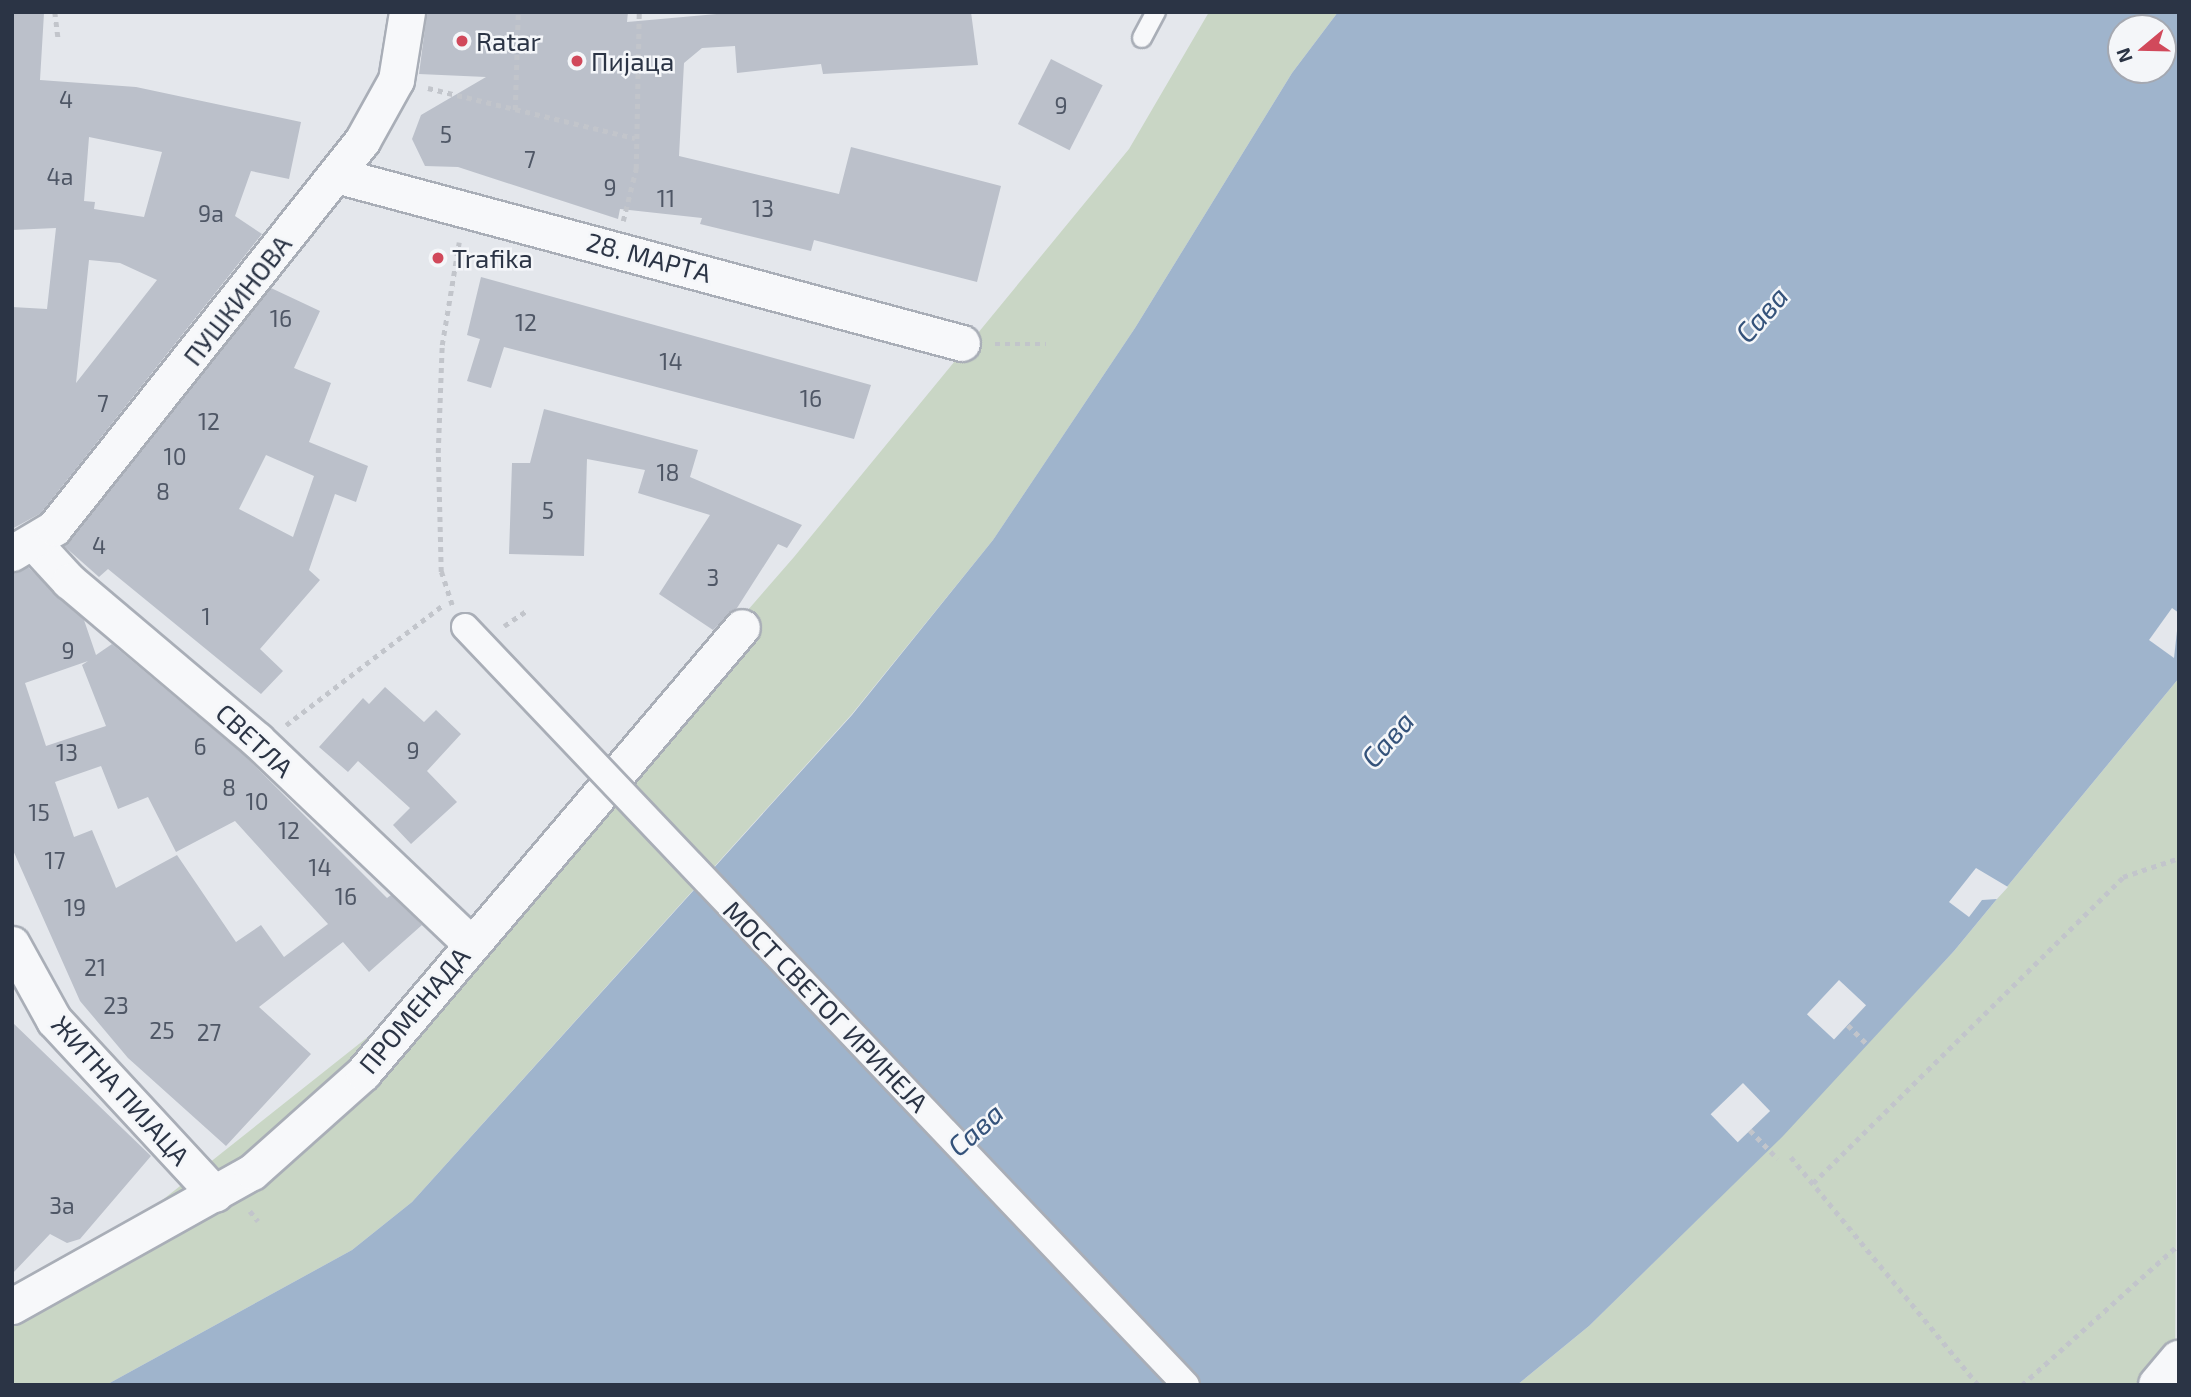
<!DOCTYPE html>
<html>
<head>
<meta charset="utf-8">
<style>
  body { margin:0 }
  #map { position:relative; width:2191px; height:1397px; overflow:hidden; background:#e4e7ec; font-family:"Exo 2",sans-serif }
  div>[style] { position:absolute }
  .green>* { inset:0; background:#c9d6c5 }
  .water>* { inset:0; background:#9fb4cc }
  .pier>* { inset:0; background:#e4e7ec; transform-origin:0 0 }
  .building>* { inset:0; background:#bbc0ca; transform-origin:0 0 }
  .path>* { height:4.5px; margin-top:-2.25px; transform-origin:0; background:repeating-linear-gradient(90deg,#c2c5cb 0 5px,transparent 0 10px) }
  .roads { filter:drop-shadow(2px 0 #a9aeb7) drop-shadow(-2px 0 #a9aeb7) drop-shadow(0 2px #a9aeb7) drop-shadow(0 -2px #a9aeb7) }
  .service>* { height:18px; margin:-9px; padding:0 9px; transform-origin:9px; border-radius:9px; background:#f7f8fa }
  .minor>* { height:35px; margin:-17.5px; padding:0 17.5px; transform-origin:17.5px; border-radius:17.5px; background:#f7f8fa }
  .tertiary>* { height:38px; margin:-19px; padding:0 19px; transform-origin:19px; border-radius:19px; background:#f7f8fa }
  .bridges { filter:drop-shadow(2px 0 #a9aeb7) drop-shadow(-2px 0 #a9aeb7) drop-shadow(0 2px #a9aeb7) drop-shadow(0 -2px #a9aeb7) }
  .pedestrian-bridge>* { height:26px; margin:-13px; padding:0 13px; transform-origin:13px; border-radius:13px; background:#f7f8fa }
  .dots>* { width:19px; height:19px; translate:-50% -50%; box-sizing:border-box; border:4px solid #f4f6f9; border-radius:50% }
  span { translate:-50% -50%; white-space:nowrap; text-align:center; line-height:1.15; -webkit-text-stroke:5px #f4f6f9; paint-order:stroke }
  .number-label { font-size:23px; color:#4f5766 }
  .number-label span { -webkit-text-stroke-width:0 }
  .poi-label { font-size:26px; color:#2b3445 }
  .left { translate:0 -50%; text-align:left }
  .street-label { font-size:26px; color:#2b3445 }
  .water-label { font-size:28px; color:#34527a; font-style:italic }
  .frame { position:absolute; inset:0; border:14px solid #2b3445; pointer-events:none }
  .north { position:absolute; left:2107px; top:14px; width:70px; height:70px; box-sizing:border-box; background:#f4f6f9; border:2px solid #a4a8b1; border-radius:50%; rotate:251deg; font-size:19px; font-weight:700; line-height:28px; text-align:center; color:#2b3445 }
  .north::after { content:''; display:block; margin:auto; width:24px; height:32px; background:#d1495b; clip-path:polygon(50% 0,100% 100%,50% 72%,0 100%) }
</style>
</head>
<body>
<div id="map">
  <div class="green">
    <div style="clip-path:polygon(1209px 12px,1338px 12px,1292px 73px,1135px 328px,993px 540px,852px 714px,412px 1202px,352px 1250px,106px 1385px,12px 1385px,12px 1287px,136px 1221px,398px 1013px,794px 557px,1129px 149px)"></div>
    <div style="clip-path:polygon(2179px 678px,2175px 1385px,1517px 1385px,1589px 1326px,1768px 1150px,1954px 951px)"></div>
  </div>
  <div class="water">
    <div style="clip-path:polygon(evenodd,1338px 12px,2179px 12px,2179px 678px,1954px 951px,1784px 1135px,1589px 1326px,1517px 1385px,106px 1385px,352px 1250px,412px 1202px,852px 715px,993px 540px,1135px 328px,1292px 73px,1338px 12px,2121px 28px,2163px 28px,2163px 70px,2121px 70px,2121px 28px)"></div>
  </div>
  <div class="pier">
    <div style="clip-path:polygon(2172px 608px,2179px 613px,2174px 658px,2149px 640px)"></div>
    <div style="clip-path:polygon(1976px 868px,2008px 887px,1997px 899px,1982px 900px,1969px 917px,1949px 902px)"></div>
    <div style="left:1839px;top:980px;width:37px;height:47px;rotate:43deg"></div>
    <div style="left:1743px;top:1083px;width:39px;height:45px;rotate:46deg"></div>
  </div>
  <div class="building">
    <div style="clip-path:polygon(427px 12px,628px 12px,627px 22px,739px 12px,971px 12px,978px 65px,823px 74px,821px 64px,737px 73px,735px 46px,702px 48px,684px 63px,679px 156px,839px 194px,851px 147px,1001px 186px,977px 282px,814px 240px,811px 251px,700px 224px,702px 218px,620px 209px,618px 219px,458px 167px,425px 166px,412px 139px,421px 115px,486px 77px,419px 74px)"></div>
    <div style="clip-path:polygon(evenodd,12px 13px,44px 13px,40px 80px,136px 87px,301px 122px,289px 179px,251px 171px,235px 216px,262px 234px,41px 513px,12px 529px,12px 307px,47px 309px,56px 228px,12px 230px,12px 13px,89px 137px,162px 152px,144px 217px,94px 209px,95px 202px,84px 201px,89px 137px,12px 13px,89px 260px,120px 263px,157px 280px,76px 383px,89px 260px)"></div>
    <div style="left:1051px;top:59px;width:58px;height:73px;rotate:27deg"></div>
    <div style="clip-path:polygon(481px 277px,871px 385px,854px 439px,504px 347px,491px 388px,467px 381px,480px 339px,467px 335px)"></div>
    <div style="clip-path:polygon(evenodd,271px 288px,320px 311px,294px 368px,331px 383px,309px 442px,368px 466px,356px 502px,335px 494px,309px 570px,320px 580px,260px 649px,283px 671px,261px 694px,108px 569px,99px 577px,64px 546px,271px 288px,266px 455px,314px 476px,293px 537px,239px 509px,266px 455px)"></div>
    <div style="clip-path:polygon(544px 409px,698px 450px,690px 477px,802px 525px,787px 548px,778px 544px,737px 608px,713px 630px,659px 594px,710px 515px,638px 493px,645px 470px,587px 459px,584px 556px,509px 554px,512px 463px,530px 463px)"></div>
    <div style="clip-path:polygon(evenodd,28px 567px,84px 620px,96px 655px,112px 644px,244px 755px,387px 898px,391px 895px,422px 925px,369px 972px,343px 942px,259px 1007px,311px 1054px,226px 1146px,128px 1058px,80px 1001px,12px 848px,12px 573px,28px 567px,88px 661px,82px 665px,106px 726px,46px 746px,25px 683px,88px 661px,28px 567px,101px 766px,118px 809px,148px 797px,176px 852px,235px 821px,328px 924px,284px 957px,261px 925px,236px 942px,177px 855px,116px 888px,92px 830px,74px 837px,55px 782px,101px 766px)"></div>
    <div style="clip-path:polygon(385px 687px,424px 722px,436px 710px,461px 734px,427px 771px,457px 802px,411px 844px,393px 825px,410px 808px,358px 761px,348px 772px,319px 747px,363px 698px,369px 704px)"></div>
    <div style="clip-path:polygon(12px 1022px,151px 1156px,80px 1239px,67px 1243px,50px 1234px,12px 1274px)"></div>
  </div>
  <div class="path">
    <div style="left:55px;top:12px;width:26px;rotate:83deg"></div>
    <div style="left:428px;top:88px;width:213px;rotate:13.6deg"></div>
    <div style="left:515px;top:110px;width:98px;rotate:-88.2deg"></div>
    <div style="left:623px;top:221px;width:54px;rotate:-76deg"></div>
    <div style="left:636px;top:169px;width:157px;rotate:-88.9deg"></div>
    <div style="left:995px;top:344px;width:51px"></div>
    <div style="left:452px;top:605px;width:35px;rotate:-108deg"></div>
    <div style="left:441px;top:572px;width:119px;rotate:-91.4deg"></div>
    <div style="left:438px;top:453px;width:108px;rotate:-87.9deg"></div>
    <div style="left:442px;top:345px;width:104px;rotate:-80.6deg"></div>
    <div style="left:504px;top:626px;width:27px;rotate:-34deg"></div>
    <div style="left:286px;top:725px;width:198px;rotate:-37.4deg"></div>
    <div style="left:1848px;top:1025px;width:27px;rotate:45deg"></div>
    <div style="left:1750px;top:1130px;width:40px;rotate:46deg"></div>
    <div style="left:1791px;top:1157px;width:295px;rotate:50.6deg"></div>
    <div style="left:1813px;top:1183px;width:436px;rotate:-44.6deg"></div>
    <div style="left:2123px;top:877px;width:59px;rotate:-18.7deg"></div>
    <div style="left:250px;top:1211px;width:13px;rotate:51deg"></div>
    <div style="left:2022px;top:1385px;width:211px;rotate:-41.9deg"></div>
  </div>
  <div class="roads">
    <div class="service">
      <div style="left:1142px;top:38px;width:30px;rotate:-62deg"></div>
    </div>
    <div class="minor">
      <div style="left:336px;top:175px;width:648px;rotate:15.02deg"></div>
      <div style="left:34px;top:543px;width:52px;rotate:47.4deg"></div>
      <div style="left:69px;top:581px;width:246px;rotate:40.2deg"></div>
      <div style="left:257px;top:740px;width:294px;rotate:43.6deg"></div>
      <div style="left:12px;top:553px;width:49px;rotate:-30.8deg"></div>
      <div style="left:54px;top:528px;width:495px;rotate:-51.5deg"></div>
      <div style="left:362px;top:141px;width:70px;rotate:-60.9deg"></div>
      <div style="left:396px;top:80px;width:69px;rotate:-80.8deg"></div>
      <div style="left:12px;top:944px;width:87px;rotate:61.1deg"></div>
      <div style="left:54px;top:1020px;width:237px;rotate:47.2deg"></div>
      <div style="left:12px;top:1306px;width:275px;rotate:-29.2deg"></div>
      <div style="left:252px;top:1172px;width:149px;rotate:-41.7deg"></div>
      <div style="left:363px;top:1073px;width:585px;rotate:-49.64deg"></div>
    </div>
    <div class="tertiary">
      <div style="left:2158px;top:1385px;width:33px;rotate:-50deg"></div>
    </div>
  </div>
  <div class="bridges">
    <div class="pedestrian-bridge">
      <div style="left:465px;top:627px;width:1046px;rotate:46.43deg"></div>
    </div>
  </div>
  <div class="dots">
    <div style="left:462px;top:41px;background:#d1495b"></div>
    <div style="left:577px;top:61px;background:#d1495b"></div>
    <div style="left:438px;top:258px;background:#d1495b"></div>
  </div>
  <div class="number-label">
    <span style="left:66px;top:99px">4</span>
    <span style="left:1061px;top:105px">9</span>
    <span style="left:446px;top:134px">5</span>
    <span style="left:530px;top:159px">7</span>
    <span style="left:60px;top:176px">4a</span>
    <span style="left:610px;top:187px">9</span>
    <span style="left:666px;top:198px">11</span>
    <span style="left:763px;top:208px">13</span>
    <span style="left:211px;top:213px">9a</span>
    <span style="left:281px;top:318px">16</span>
    <span style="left:526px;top:322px">12</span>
    <span style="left:671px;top:361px">14</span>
    <span style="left:811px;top:398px">16</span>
    <span style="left:103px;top:403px">7</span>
    <span style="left:209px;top:421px">12</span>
    <span style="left:175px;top:456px">10</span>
    <span style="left:668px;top:472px">18</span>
    <span style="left:163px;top:491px">8</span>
    <span style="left:548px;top:510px">5</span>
    <span style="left:99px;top:545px">4</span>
    <span style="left:713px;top:577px">3</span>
    <span style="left:206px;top:616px">1</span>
    <span style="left:68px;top:650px">9</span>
    <span style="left:200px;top:746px">6</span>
    <span style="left:413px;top:750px">9</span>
    <span style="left:67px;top:752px">13</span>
    <span style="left:229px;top:787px">8</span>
    <span style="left:257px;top:801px">10</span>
    <span style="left:39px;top:812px">15</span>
    <span style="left:289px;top:830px">12</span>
    <span style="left:55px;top:860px">17</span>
    <span style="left:320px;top:867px">14</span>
    <span style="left:346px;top:896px">16</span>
    <span style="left:75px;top:907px">19</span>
    <span style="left:95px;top:967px">21</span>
    <span style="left:116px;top:1005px">23</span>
    <span style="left:162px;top:1030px">25</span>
    <span style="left:209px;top:1032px">27</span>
    <span style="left:62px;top:1205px">3a</span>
  </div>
  <div class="poi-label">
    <span class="left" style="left:476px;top:41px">Ratar</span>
    <span class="left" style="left:591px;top:61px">Пијаца</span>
    <span class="left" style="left:452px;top:258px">Trafika</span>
  </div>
  <div class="street-label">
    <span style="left:649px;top:257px;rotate:15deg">28. МАРТА</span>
    <span style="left:237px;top:300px;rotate:-52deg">ПУШКИНОВА</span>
    <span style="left:255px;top:740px;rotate:43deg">СВЕТЛА</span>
    <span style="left:826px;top:1006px;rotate:46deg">МОСТ СВЕТОГ ИРИНЕЈА</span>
    <span style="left:414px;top:1010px;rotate:-50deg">ПРОМЕНАДА</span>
    <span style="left:121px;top:1090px;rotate:48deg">ЖИТНА ПИЈАЦА</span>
  </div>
  <div class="water-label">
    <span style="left:1761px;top:314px;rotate:-49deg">Сава</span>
    <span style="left:1387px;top:739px;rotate:-49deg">Сава</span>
    <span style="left:975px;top:1129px;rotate:-42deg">Сава</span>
  </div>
  <div class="frame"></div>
  <div class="north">N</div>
</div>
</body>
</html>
